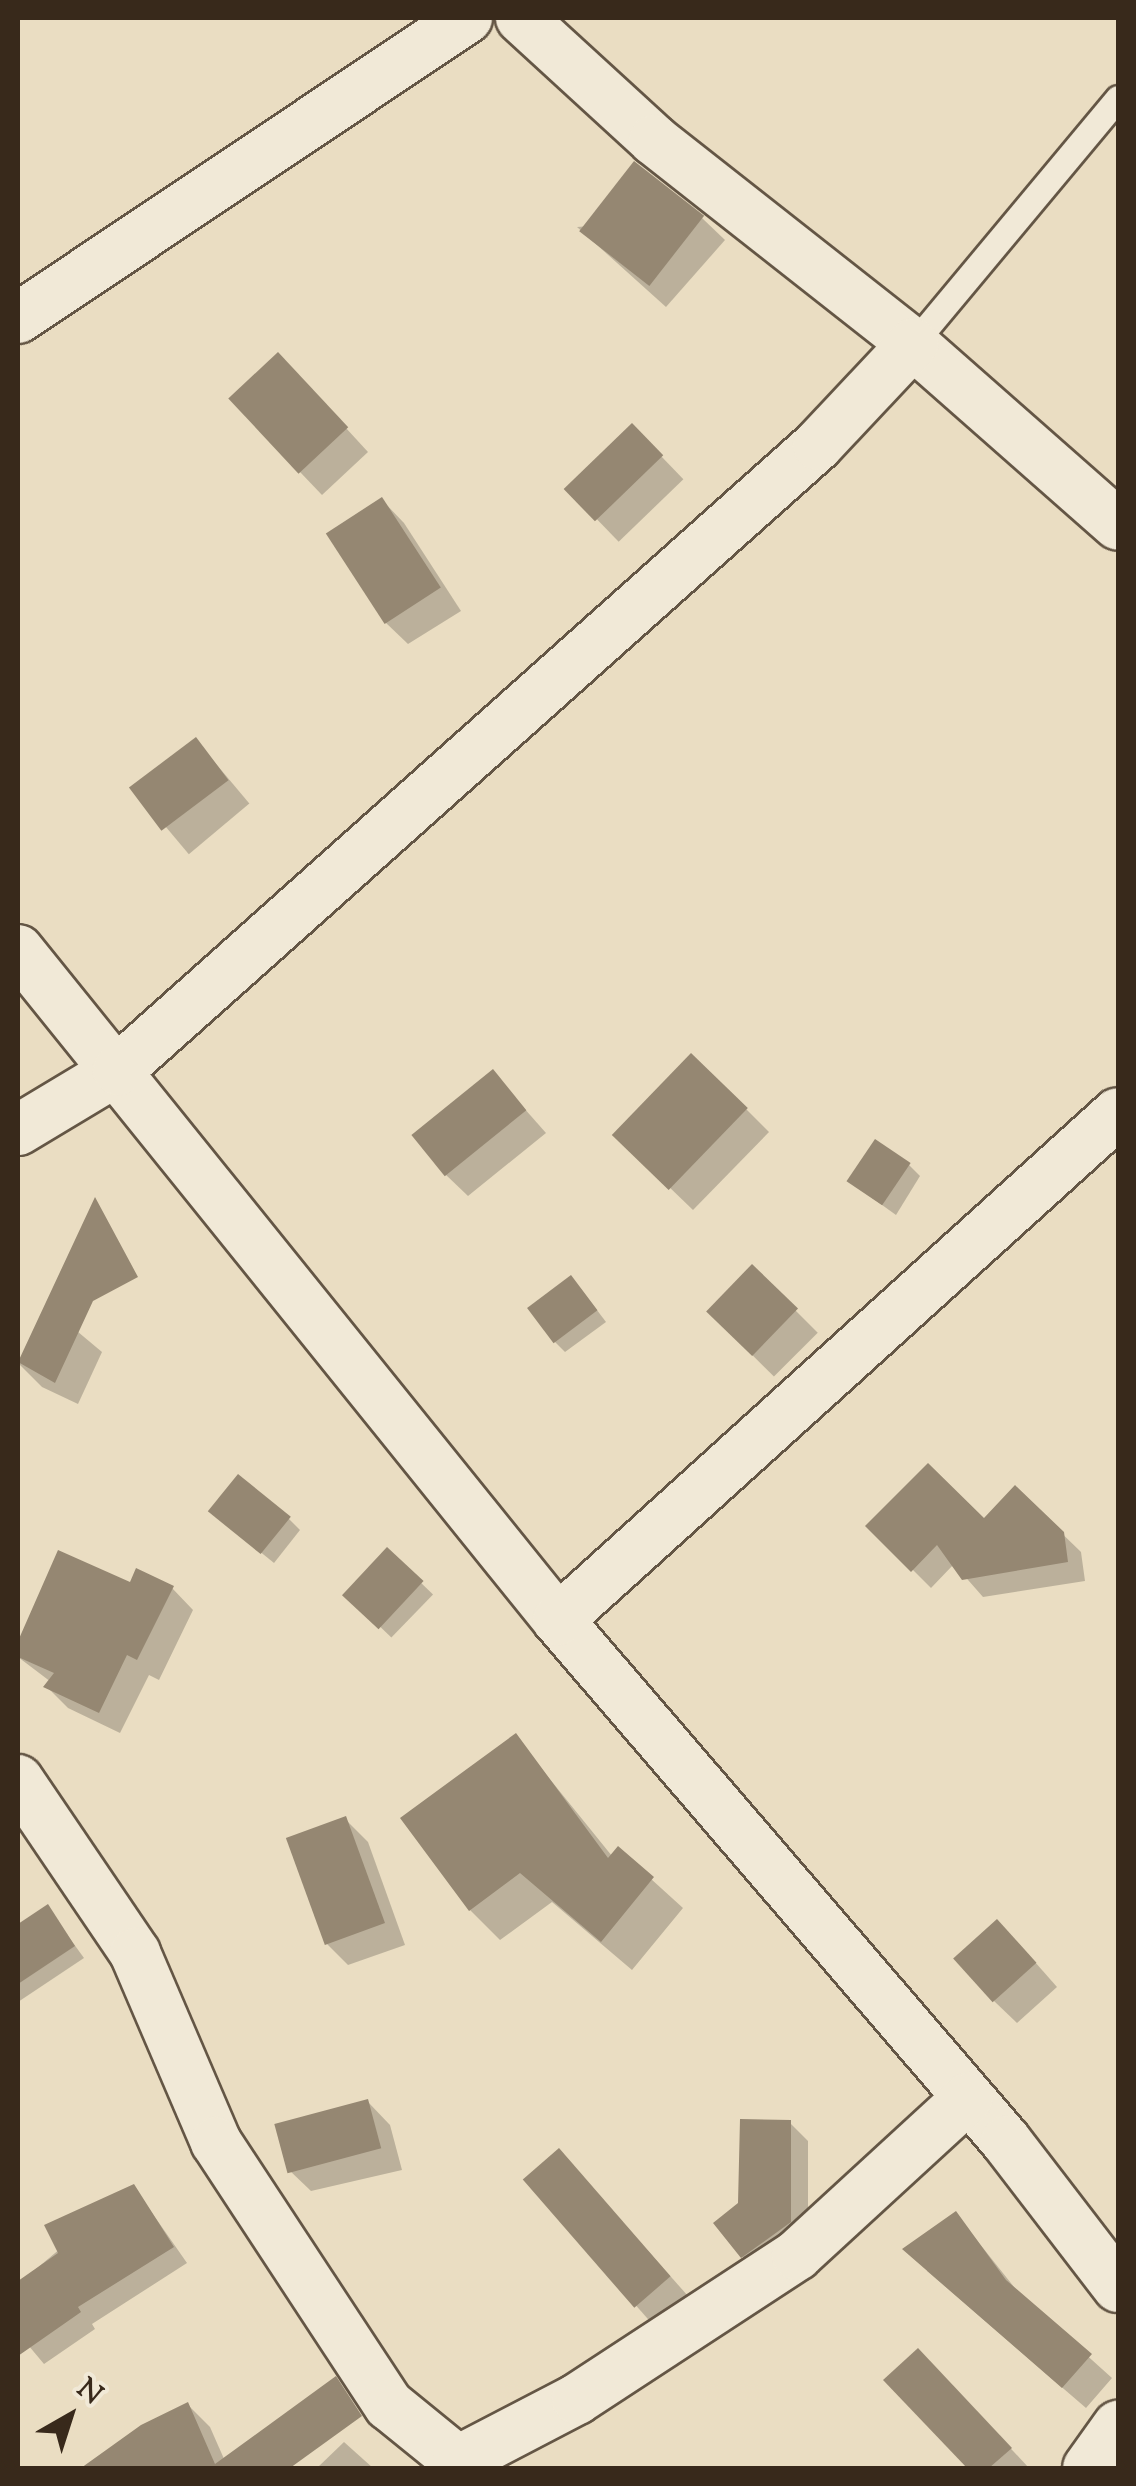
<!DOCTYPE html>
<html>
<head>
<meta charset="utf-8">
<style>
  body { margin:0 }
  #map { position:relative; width:1136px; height:2486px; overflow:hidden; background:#eaddc2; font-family:"Sorts Mill Goudy",serif }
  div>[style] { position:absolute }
  .shadow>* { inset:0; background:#0003; transform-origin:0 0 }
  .building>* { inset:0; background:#958772; transform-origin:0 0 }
  .roads { filter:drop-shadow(2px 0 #645645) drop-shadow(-2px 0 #645645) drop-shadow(0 2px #645645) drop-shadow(0 -2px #645645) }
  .service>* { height:25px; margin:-12.5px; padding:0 12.5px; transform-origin:12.5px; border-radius:12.5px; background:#f1e9d7 }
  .minor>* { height:50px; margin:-25px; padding:0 25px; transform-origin:25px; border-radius:25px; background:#f1e9d7 }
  span { translate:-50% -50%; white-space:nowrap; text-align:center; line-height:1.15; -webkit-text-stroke:9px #f1e9d7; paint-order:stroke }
  .frame { position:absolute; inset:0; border:20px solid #38291b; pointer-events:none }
  .north { position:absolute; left:20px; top:2366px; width:100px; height:100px; -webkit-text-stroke:8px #f1e9d7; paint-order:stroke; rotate:39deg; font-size:28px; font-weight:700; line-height:40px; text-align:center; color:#38291b }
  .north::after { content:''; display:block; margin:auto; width:35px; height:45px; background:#38291b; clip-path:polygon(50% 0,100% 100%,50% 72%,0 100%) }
</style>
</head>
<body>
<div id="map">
  <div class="shadow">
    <div style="clip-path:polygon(702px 218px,725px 240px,666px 307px,577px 227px)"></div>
    <div style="clip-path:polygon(300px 378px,368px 452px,322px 495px,300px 472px)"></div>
    <div style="left:632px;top:426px;width:74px;height:90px;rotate:46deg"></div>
    <div style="clip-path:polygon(382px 500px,404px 523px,461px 611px,408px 644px,385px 622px)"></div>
    <div style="left:196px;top:740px;width:83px;height:79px;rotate:50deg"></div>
    <div style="clip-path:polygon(493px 1073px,546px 1133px,468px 1196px,445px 1174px)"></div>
    <div style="clip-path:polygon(746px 1109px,769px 1132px,693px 1210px,638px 1157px)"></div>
    <div style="clip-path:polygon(909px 1165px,920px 1176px,896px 1215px,850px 1182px)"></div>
    <div style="left:752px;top:1267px;width:93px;height:62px;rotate:45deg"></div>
    <div style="clip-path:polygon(581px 1289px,606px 1322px,565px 1352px,554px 1341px)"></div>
    <div style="clip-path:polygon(47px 1306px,102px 1352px,78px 1404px,42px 1387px,19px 1364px)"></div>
    <div style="clip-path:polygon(1015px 1488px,1081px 1552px,1085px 1581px,983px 1597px,954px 1564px,931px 1588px,869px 1526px,984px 1522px)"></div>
    <div style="clip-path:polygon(289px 1519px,300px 1530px,274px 1563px,222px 1521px)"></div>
    <div style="left:387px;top:1550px;width:64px;height:60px;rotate:44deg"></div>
    <div style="clip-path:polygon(59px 1553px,131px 1585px,172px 1588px,193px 1610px,159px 1680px,149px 1675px,120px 1733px,68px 1708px,47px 1687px,51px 1682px,18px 1657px)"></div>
    <div style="clip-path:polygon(515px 1736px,612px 1856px,618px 1849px,683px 1908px,632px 1970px,552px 1902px,500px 1940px,470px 1910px)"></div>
    <div style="clip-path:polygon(345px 1819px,368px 1842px,405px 1945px,348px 1965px,325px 1942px)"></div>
    <div style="clip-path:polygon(47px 1907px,84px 1958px,18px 2002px,18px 1927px)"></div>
    <div style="clip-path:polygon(1020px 1945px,1057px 1987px,1017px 2023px,994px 2001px)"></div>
    <div style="clip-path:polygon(368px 2102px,390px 2125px,402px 2170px,311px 2191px,288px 2169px)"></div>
    <div style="clip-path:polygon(790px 2123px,808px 2141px,808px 2240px,760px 2274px,742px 2256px,741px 2204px)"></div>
    <div style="clip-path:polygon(577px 2171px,688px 2296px,654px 2326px,526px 2180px)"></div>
    <div style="clip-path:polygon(134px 2187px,187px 2263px,92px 2324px,95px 2329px,44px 2364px,18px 2333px,18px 2284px)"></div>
    <div style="clip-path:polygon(956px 2214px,1022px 2297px,1112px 2378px,1086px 2408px,927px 2271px)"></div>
    <div style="clip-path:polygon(941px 2374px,1029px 2468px,971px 2468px,887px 2380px)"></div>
    <div style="clip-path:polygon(188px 2405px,210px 2427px,228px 2468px,86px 2468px,142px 2427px)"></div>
    <div style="clip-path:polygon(344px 2442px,373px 2468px,317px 2468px)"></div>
  </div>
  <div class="building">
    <div style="left:634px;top:161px;width:89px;height:89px;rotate:38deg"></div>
    <div style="left:278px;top:352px;width:103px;height:68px;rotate:47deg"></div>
    <div style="left:632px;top:423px;width:45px;height:95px;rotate:46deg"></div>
    <div style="left:382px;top:497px;width:108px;height:67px;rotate:57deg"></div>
    <div style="left:196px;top:737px;width:54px;height:84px;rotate:53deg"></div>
    <div style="left:691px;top:1053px;width:79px;height:114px;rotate:44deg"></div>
    <div style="left:493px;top:1069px;width:53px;height:105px;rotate:51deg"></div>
    <div style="left:875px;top:1139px;width:43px;height:51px;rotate:34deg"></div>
    <div style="clip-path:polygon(95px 1197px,138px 1277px,93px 1301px,55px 1383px,18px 1362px)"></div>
    <div style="left:752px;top:1264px;width:64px;height:66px;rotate:44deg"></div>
    <div style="left:571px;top:1275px;width:44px;height:55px;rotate:53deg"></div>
    <div style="clip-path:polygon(928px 1463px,984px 1518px,1015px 1485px,1064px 1532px,1068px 1562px,962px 1580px,937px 1545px,911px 1572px,865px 1526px)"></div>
    <div style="left:238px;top:1474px;width:68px;height:48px;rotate:39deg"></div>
    <div style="left:387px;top:1547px;width:50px;height:66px;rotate:43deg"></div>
    <div style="clip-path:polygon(58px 1550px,130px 1582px,136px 1568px,174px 1586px,137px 1660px,127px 1655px,99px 1713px,43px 1687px,54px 1673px,18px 1657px,18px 1641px)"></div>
    <div style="clip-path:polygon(516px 1733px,608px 1858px,618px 1846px,654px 1877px,601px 1942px,520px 1873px,469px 1911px,400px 1818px)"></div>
    <div style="left:346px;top:1816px;width:114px;height:64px;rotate:70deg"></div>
    <div style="clip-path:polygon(48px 1904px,75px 1946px,18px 1984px,18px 1924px)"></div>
    <div style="left:997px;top:1919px;width:59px;height:59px;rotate:48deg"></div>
    <div style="left:368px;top:2099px;width:51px;height:97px;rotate:75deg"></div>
    <div style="clip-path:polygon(740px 2119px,791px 2120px,791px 2222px,741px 2258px,713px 2223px,738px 2203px)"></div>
    <div style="left:559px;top:2148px;width:170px;height:48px;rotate:49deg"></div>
    <div style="clip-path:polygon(134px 2184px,174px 2247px,78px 2307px,81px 2312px,18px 2356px,18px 2281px,58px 2253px,44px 2225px)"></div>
    <div style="clip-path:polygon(956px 2211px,1006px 2280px,1092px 2354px,1062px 2388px,902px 2249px)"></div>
    <div style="clip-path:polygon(918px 2348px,1012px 2448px,989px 2468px,967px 2468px,883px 2380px)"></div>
    <div style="clip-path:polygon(336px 2376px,362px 2416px,290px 2468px,81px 2468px,141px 2425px,188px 2402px,215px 2464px)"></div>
  </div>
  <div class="roads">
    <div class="service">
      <div style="left:913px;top:344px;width:320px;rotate:-50.2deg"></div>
    </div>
    <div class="minor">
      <div style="left:521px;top:18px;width:180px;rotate:42.5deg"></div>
      <div style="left:654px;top:140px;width:330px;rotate:38.2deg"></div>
      <div style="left:913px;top:344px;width:273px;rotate:41.4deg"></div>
      <div style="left:18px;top:318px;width:540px;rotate:-33.75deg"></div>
      <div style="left:18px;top:950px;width:861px;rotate:51.13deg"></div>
      <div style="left:558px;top:1620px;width:687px;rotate:49.31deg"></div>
      <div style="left:1006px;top:2141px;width:184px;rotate:52.5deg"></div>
      <div style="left:18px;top:1130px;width:117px;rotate:-31deg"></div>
      <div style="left:118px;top:1070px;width:938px;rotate:-41.76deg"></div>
      <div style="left:818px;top:445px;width:139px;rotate:-46.8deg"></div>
      <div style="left:558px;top:1620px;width:755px;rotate:-42.16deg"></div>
      <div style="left:18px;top:1780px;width:209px;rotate:55.9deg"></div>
      <div style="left:135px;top:1953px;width:206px;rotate:66.8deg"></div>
      <div style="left:216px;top:2142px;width:315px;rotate:56.7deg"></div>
      <div style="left:389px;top:2405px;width:89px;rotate:39.1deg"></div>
      <div style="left:458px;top:2461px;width:134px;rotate:-27.5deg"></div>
      <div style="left:577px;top:2399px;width:263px;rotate:-33.2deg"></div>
      <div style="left:797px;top:2255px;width:232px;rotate:-42.6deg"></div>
      <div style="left:1088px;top:2468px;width:52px;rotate:-54.5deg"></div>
    </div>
  </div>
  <div class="frame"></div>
  <div class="north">N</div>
</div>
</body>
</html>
